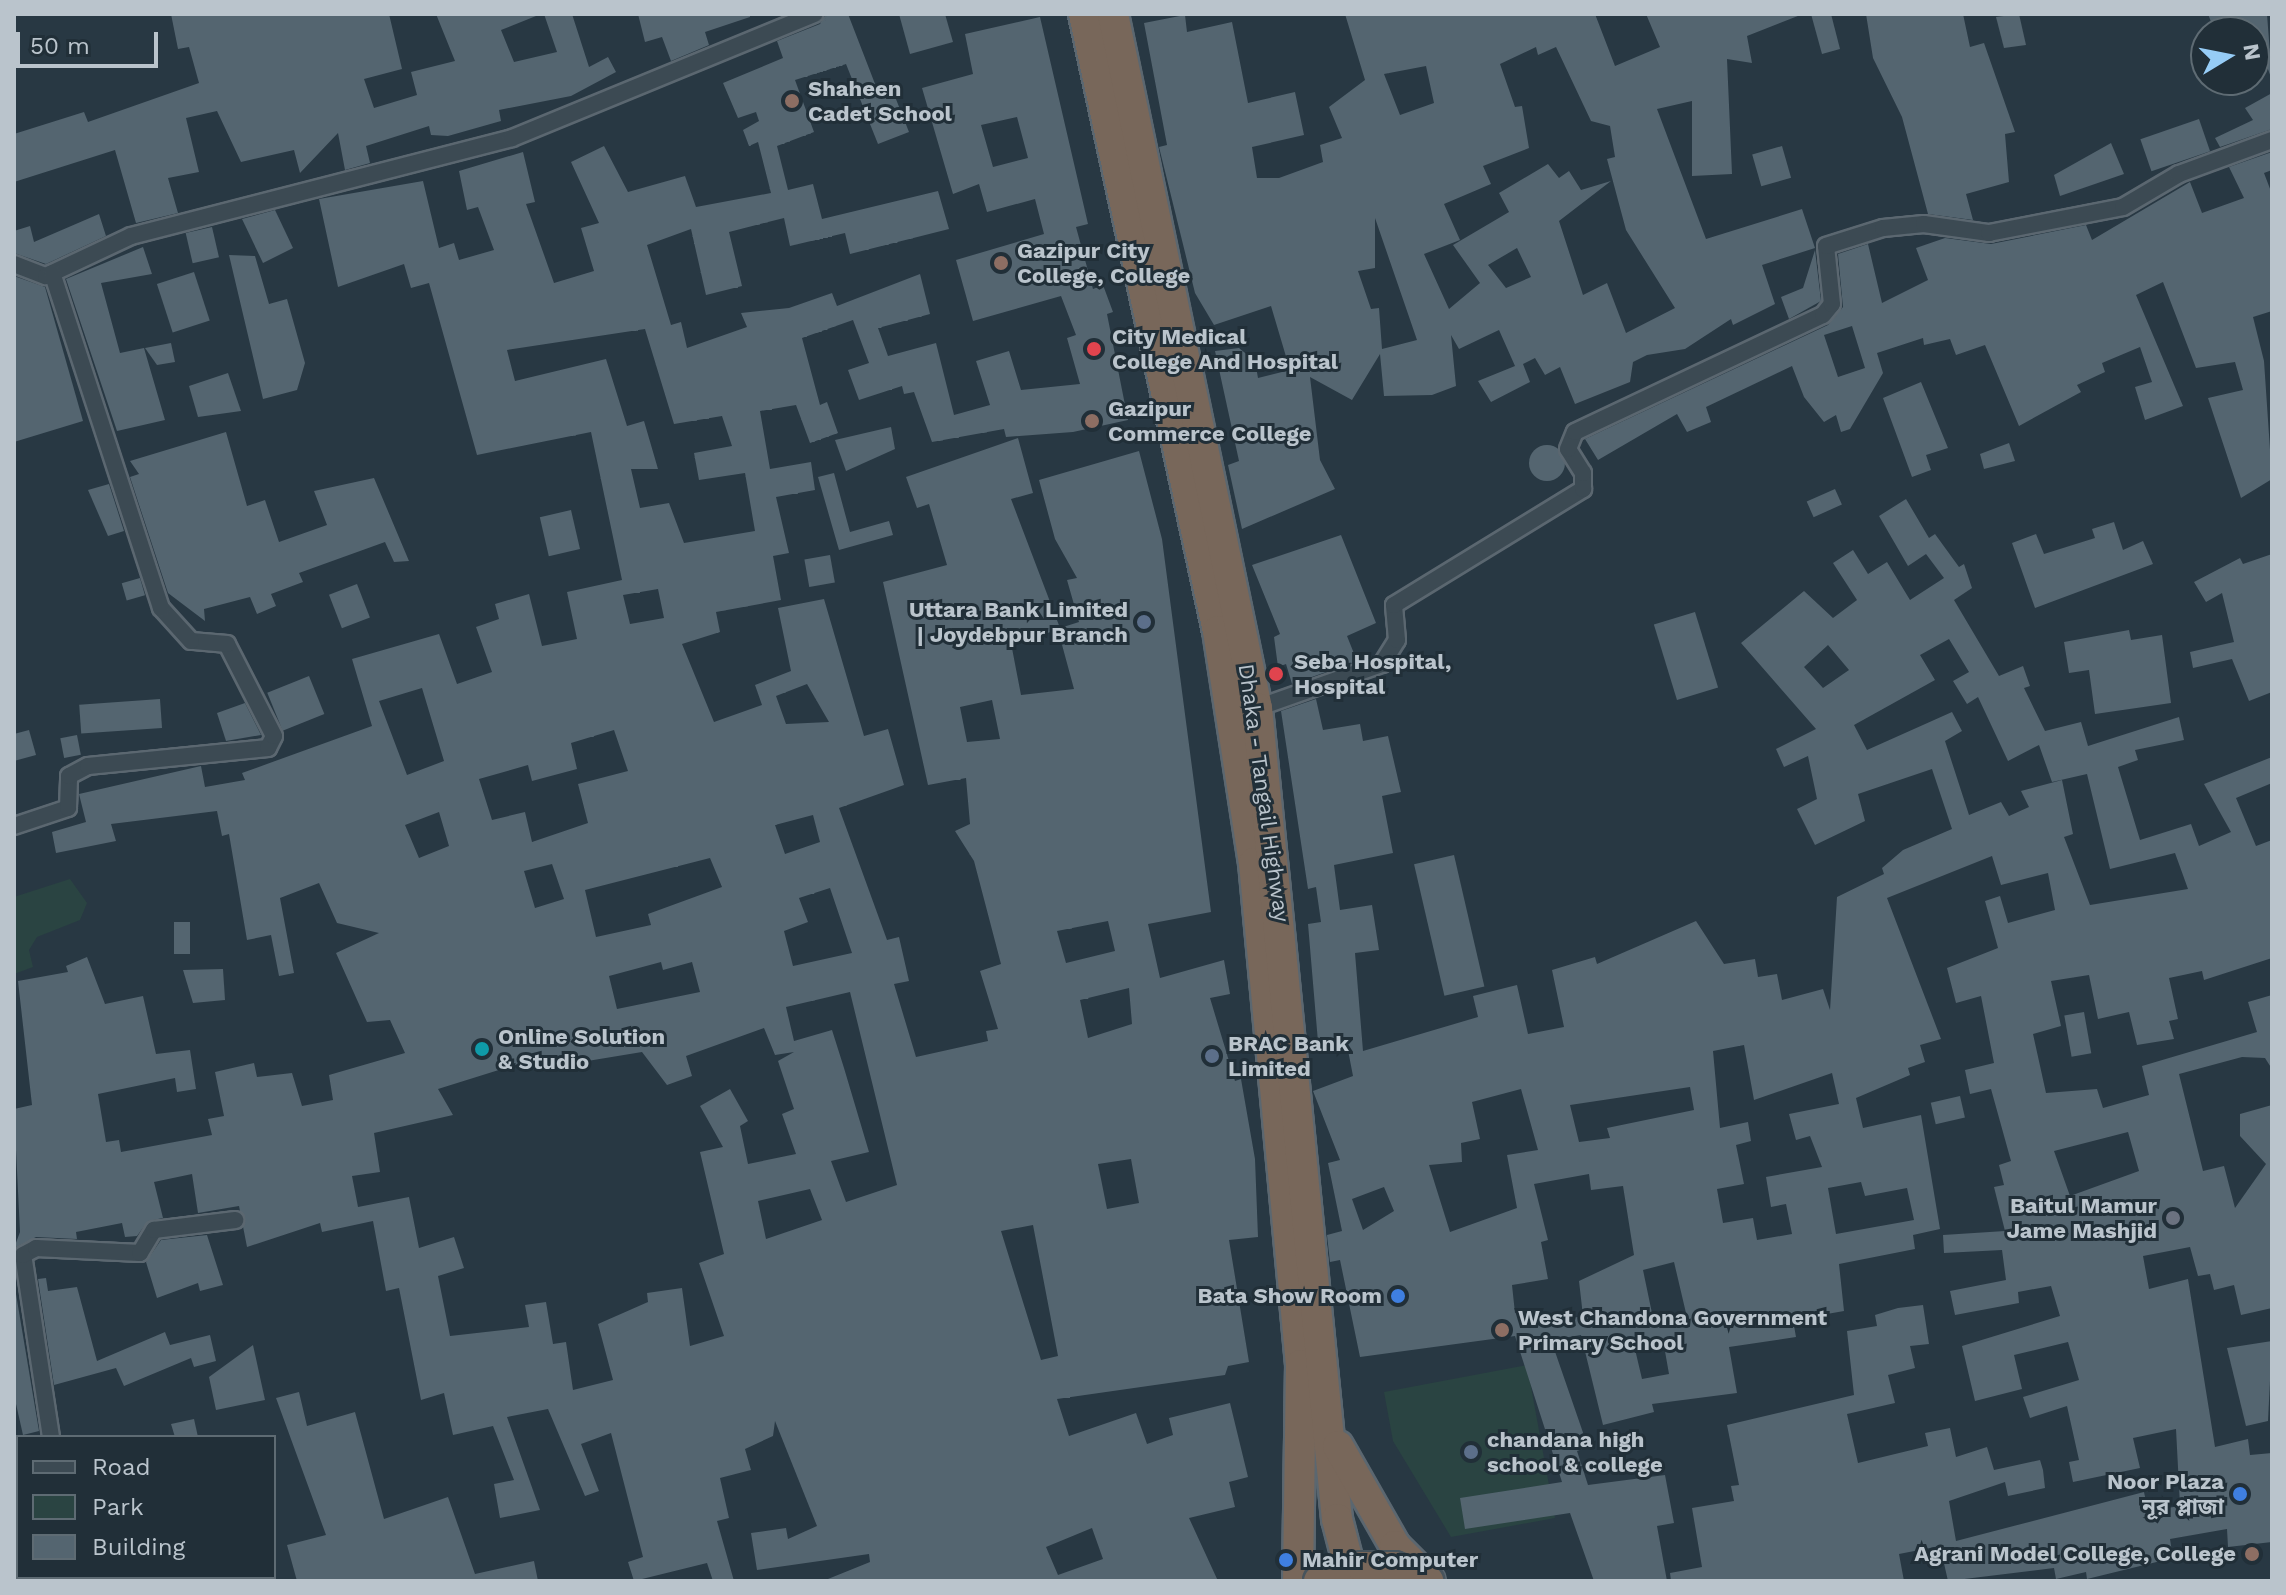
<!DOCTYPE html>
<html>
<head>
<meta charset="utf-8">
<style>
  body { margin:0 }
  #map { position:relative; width:2286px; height:1595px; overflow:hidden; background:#283843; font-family:"Work Sans","Noto Sans Bengali",sans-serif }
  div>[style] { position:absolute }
  .green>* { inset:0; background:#2a4442 }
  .building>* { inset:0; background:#546570; transform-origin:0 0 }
  .round { border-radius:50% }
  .roads { filter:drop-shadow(2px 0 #5b6770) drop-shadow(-2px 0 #5b6770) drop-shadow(0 2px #5b6770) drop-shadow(0 -2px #5b6770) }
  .street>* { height:16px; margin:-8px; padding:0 8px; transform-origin:8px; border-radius:8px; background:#3c4a53 }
  .highway>* { height:30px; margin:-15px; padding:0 15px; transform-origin:15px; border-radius:15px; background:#78675a }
  .bridges { filter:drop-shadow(2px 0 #47545d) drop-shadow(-2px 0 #47545d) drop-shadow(0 2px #47545d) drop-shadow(0 -2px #47545d) }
  .highway-bridge>* { height:30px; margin:-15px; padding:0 15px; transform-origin:15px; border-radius:15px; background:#78675a }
  .dots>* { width:22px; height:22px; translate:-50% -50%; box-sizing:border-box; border:4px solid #212f38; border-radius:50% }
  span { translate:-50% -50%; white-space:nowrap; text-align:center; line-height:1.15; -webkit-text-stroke:6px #212f38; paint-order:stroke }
  .poi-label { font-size:22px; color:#bac4cc; font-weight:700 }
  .left { translate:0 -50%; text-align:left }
  .right { translate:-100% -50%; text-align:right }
  .street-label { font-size:22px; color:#bac4cc }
  .frame { position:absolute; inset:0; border:16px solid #bac4cc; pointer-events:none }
  .legend { position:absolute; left:16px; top:1435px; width:260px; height:144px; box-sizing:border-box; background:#212f38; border:2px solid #5e6b73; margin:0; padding:10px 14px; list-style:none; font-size:24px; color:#bac4cc }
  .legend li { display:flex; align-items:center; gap:16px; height:40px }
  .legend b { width:40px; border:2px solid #5e6b73 }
  .north { position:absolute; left:2190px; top:16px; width:80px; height:80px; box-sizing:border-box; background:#212f38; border:2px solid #5e6b73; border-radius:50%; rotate:80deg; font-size:22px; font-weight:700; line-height:32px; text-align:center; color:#bac4cc }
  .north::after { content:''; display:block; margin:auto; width:28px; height:36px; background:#96ccf6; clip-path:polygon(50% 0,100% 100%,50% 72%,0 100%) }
  .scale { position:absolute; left:16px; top:32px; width:142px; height:36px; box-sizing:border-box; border:4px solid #bac4cc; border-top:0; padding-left:10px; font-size:24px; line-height:28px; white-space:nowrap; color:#bac4cc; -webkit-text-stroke:6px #212f38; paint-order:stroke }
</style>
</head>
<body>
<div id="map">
  <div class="green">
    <div style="clip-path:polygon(70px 879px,87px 903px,80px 920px,37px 937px,29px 950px,33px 967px,14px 974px,14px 897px)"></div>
    <div style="clip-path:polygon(1527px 1365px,1555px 1518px,1451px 1537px,1393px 1441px,1384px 1392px)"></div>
  </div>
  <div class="building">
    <div style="clip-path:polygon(171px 14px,389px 14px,402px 69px,364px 79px,374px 108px,417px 95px,411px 72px,455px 61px,436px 14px,541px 14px,501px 30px,514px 62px,557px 52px,544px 14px,572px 14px,589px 67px,608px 57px,616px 72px,571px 96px,499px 110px,501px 121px,448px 136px,431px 135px,429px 126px,366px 146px,370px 163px,345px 170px,338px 133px,300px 173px,294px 150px,241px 162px,217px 111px,186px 118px,199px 172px,168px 178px,178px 213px,136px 223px,115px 150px,14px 182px,14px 134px,84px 112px,88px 122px,199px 83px,189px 47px,178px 49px)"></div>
    <div style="clip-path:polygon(638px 14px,750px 14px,750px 17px,705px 32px,709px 45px,671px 61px,662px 37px,645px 42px)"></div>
    <div style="clip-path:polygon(evenodd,826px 14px,848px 14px,877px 89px,890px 84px,909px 132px,878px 144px,846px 64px,795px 80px,814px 132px,777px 146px,788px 190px,813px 184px,822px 219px,938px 191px,949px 229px,850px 254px,845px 233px,790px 246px,784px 218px,729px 232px,742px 286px,706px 295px,691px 229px,647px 245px,671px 325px,681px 322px,687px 348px,747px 327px,741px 313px,789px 308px,832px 293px,837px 306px,920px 274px,930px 314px,878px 328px,888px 356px,936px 343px,954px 415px,990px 405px,976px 361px,1009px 351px,1021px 390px,1080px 384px,1067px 338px,1076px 335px,1061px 296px,973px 321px,956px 260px,1044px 234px,1035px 199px,987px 212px,979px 184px,953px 194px,922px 88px,973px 74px,965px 34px,1040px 17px,1088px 224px,1076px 227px,1093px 289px,1103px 285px,1113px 312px,1107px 314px,1128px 420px,1073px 432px,1006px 437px,1004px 429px,932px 442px,914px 392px,904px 394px,902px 386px,859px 400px,848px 370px,869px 363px,853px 320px,802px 338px,820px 405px,827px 402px,838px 433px,810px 443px,796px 405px,760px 411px,770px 469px,811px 462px,815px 490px,776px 497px,789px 553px,773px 556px,781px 600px,716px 612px,720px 632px,682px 644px,714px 722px,762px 705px,755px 685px,791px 671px,778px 608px,824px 599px,864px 736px,888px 729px,904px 785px,839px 808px,887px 940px,899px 937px,909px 981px,894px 984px,916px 1057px,988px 1041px,986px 1031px,998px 1029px,980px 971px,1001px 964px,974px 861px,955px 831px,970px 824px,966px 778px,928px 785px,883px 582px,947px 565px,929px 504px,917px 508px,906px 477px,1018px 438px,1033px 493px,1011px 499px,1060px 628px,1079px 622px,1067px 580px,1077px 578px,1055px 539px,1039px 480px,1139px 451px,1162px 539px,1211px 912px,1148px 924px,1160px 978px,1224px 960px,1230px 994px,1210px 998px,1235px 1081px,1241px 1079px,1255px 1159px,1258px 1237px,1229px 1240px,1249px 1362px,1228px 1366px,1225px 1375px,1057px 1399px,1069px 1436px,1136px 1413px,1147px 1444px,1173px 1435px,1169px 1418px,1230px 1403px,1248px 1477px,1229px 1482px,1235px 1507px,1189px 1518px,1218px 1581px,823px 1581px,870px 1562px,869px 1554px,757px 1570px,751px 1533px,786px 1528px,788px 1539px,817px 1526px,775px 1421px,773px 1436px,745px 1449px,751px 1470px,720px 1478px,729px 1518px,717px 1521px,734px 1581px,713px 1581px,707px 1563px,634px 1581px,628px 1562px,643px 1557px,611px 1433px,581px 1444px,599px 1491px,585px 1496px,548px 1409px,507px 1417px,540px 1510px,500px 1518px,494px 1484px,514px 1480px,493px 1426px,453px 1435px,444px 1393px,421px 1400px,399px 1288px,386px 1291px,373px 1221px,322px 1232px,320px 1223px,247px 1247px,239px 1206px,198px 1213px,192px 1174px,154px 1182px,163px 1218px,148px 1221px,137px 1236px,125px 1237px,122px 1223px,76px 1232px,77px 1239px,36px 1237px,14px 1248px,20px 1232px,14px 1109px,32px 1105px,18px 981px,68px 972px,66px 966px,87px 957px,105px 1004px,143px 996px,156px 1054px,190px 1050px,196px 1089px,177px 1092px,175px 1078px,98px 1094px,106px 1142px,119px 1140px,121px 1152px,212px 1135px,208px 1119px,224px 1116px,215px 1072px,254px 1063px,257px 1077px,292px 1073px,302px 1106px,333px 1100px,329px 1075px,405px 1053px,390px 1020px,367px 1022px,336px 953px,379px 933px,337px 923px,319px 883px,280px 898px,294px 973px,279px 976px,271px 935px,247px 940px,229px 834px,222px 836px,217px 811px,111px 824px,116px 841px,56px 853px,52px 832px,86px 822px,79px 794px,201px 766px,205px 787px,245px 780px,242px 773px,372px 726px,352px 659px,439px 634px,457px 684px,492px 672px,476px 627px,499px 619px,495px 604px,529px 594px,542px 646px,577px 639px,567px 592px,622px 580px,591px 432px,477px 455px,429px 283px,411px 288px,404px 264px,338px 287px,319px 199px,423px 181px,439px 248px,454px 243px,459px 260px,494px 250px,478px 207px,467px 210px,459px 171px,523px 152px,535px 202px,526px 204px,554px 283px,594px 271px,581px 228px,599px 223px,571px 162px,604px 146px,628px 192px,685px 176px,696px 207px,771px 193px,758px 142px,749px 146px,743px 130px,759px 121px,756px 112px,738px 118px,723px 83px,783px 58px,777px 41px,820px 24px,826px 14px,1017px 117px,1028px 158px,993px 167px,981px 125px,1017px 117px,826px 14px,645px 329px,674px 424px,722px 416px,732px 446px,694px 453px,699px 480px,745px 473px,755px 531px,684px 543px,669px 503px,640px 508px,631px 469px,658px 469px,644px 421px,627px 426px,606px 359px,515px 381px,507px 350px,645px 329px,826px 14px,658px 589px,664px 618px,630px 624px,623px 595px,658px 589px,826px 14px,1058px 630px,1074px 689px,1021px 695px,1011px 643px,1058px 630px,826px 14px,807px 684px,829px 722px,786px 724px,776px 696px,807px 684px,826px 14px,422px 688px,444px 761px,407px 775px,379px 701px,422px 688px,826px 14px,992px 700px,1000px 739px,967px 742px,960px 707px,992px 700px,826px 14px,614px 730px,628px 771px,578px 784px,588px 823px,532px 842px,525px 812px,492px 820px,479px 779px,528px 765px,532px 781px,577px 769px,571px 743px,614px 730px,826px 14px,439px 812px,449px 846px,419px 858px,405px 825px,439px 812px,826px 14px,813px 815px,820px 842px,785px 854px,775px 825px,813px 815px,826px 14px,710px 858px,722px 887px,648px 914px,651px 925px,596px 937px,585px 890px,710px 858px,826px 14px,552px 864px,564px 899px,535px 908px,524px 871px,552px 864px,826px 14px,830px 888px,852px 953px,793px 966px,784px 931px,808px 922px,799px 898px,830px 888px,826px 14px,1108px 921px,1115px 951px,1066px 963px,1057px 931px,1108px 921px,826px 14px,661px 962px,663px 970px,692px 962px,700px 992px,617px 1009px,609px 976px,661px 962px,826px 14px,1129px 988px,1132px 1024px,1088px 1038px,1080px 1000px,1129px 988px,826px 14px,850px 992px,897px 1185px,846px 1202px,831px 1161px,869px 1152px,844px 1068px,832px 1030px,794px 1041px,786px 1007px,850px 992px,826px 14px,764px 1028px,775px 1055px,794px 1052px,778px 1061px,794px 1109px,782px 1114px,796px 1154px,748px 1164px,740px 1126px,748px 1121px,730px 1089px,700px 1106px,723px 1147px,700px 1152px,724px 1254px,699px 1263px,724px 1336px,690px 1346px,682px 1288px,647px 1293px,648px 1302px,598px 1324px,613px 1380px,573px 1390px,566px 1342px,553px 1344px,546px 1302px,525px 1305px,529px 1327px,450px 1336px,438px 1276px,464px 1268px,454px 1237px,419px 1248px,409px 1197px,358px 1207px,352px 1176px,380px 1172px,374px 1133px,453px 1115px,438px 1089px,531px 1060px,533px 1070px,642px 1052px,667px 1085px,692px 1076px,686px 1056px,764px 1028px,826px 14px,1131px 1159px,1139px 1203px,1107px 1209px,1098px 1164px,1131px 1159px,826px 14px,810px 1189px,822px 1220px,766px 1239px,758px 1201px,810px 1189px,826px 14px,1033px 1225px,1058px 1356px,1041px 1360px,1001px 1231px,1033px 1225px,826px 14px,1092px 1528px,1103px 1559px,1058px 1575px,1046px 1547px,1092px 1528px)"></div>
    <div style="clip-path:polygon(899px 14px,945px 14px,953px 42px,910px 54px)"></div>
    <div style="clip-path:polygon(evenodd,1345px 14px,1595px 14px,1615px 66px,1660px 47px,1646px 14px,1803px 14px,1747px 36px,1752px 63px,1727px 59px,1732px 174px,1692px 176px,1692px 101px,1657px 109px,1706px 239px,1802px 209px,1815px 248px,1762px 265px,1775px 304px,1733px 325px,1731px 319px,1685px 349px,1647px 355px,1633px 362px,1630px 382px,1575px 404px,1560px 367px,1545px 375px,1535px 358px,1523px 364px,1530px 382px,1491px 402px,1478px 381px,1515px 366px,1499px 330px,1459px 349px,1451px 335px,1456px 386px,1432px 395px,1384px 396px,1380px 354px,1352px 400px,1310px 377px,1320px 460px,1335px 489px,1242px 529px,1228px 465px,1239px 461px,1215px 351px,1239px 348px,1255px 361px,1258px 378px,1290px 370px,1271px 306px,1214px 325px,1195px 293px,1159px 147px,1167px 145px,1144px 23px,1185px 15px,1187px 32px,1232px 22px,1248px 103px,1295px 92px,1304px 135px,1252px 147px,1257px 178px,1279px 178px,1323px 162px,1320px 145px,1342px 138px,1329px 107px,1365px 80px,1345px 14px,1536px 47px,1538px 55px,1556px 47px,1591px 121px,1610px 126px,1615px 157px,1607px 159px,1626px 230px,1675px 308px,1626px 333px,1607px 283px,1583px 295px,1559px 221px,1611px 181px,1581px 190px,1569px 171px,1559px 178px,1548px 164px,1499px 193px,1509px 212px,1453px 245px,1480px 283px,1449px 309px,1424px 254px,1460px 240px,1444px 204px,1491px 184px,1483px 166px,1529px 148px,1522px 106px,1515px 107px,1500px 64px,1536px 47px,1345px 14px,1426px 66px,1434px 103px,1400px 115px,1384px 74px,1426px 66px,1345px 14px,1375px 218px,1417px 340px,1382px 349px,1379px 308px,1371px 309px,1358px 271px,1375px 268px,1375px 218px,1345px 14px,1517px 248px,1531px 277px,1506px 288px,1488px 265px,1517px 248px)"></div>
    <div style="clip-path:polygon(1811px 14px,1831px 14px,1840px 49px,1822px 54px)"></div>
    <div style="clip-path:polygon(1866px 14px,1963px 14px,1970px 47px,1984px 43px,2015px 132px,2005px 134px,2009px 182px,1966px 194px,1973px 220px,1928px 214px,1902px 117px,1873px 58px)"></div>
    <div style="clip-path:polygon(2019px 14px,2026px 45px,2004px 48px,1996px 17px)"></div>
    <div style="clip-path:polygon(2208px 14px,2267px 14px,2272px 80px,2254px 32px,2215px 32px)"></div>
    <div style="clip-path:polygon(2272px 93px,2272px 129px,2220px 147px,2215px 138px,2253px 120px,2245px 108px)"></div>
    <div style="left:2199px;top:119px;width:34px;height:62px;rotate:71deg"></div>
    <div style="clip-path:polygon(2111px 143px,2124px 174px,2060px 196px,2054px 175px)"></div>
    <div style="left:1782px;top:146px;width:33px;height:31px;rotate:74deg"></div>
    <div style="clip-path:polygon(evenodd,2272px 152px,2272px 170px,2264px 173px,2272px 194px,2272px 311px,2253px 317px,2264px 361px,2272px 479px,2241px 498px,2208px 398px,2243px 390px,2235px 362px,2196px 368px,2163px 282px,2136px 295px,2183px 406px,2145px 420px,2135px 387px,2152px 382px,2140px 347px,2102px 363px,2105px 372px,2077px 385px,2081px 392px,2019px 426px,1985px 345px,1956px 355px,1950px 339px,1924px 345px,1923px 338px,1877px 353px,1883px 373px,1850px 429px,1841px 432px,1836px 415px,1824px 422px,1804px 397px,1792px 366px,1706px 407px,1711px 422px,1687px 432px,1677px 414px,1598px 460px,1585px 439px,1828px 325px,1843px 307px,1838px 254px,1868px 244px,1882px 303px,1928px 280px,1916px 248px,1945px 238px,1991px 244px,2086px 225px,2092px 240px,2190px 182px,2202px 213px,2244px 198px,2229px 167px,2272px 152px,1852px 326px,1865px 368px,1838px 377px,1824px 335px,1852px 326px)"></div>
    <div style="clip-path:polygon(275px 210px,293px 248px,263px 263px,242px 219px)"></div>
    <div style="clip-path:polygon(99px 214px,106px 236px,46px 264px,14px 253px,14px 231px,30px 226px,34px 242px)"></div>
    <div style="left:212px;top:227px;width:31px;height:27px;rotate:77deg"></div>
    <div style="clip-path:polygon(143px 247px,152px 274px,101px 283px,120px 353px,144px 348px,165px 420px,117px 431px,66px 279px)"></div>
    <div style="clip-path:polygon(1815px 250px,1821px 301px,1789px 319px,1781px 297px,1803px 288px)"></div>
    <div style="clip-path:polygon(229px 255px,255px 256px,269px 304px,287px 299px,305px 363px,297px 390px,263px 399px)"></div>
    <div style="left:194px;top:272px;width:51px;height:39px;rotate:72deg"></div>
    <div style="clip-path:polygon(14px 276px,45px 287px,83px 421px,14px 442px)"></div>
    <div style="clip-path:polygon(171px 343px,175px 362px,157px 365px,145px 348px)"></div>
    <div style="clip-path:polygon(228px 373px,241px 411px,198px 417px,189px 386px)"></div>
    <div style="clip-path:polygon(1921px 382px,1948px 448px,1926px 455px,1931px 470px,1912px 477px,1883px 398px)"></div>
    <div style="clip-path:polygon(891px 427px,895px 449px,846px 471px,835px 440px)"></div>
    <div style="clip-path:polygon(226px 432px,247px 506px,265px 500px,279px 542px,327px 525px,314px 491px,374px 478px,409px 561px,394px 562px,385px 542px,299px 573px,303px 582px,271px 594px,276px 606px,257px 614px,250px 597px,204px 609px,205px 621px,168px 593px,130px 477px,139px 474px,130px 461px)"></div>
    <div style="clip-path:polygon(2009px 443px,2015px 461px,1984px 469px,1980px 454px)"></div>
    <div class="round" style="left:1529px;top:445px;width:36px;height:36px"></div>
    <div style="clip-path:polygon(834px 473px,850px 532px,889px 521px,893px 535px,839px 550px,818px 477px)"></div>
    <div style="clip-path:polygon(109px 484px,124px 531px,108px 536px,88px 490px)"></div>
    <div style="left:1835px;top:489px;width:17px;height:31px;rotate:66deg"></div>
    <div style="clip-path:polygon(evenodd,1906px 499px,1929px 538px,1935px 534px,1959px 567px,1964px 564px,1972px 588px,1954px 600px,1999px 676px,2023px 666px,2030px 686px,2024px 688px,2045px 731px,2081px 722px,2088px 746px,2179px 717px,2184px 740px,2135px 750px,2138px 760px,2118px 767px,2140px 840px,2191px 824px,2199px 846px,2231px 832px,2204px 784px,2272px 757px,2272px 783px,2236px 798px,2256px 846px,2272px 840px,2272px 958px,2204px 980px,2202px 971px,2169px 978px,2178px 1019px,2169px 1021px,2174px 1039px,2137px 1045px,2129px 1012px,2098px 1019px,2089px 975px,2051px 981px,2061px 1026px,2033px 1034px,2046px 1093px,2097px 1089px,2103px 1108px,2149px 1095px,2142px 1066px,2257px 1032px,2248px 1002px,2272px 995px,2272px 1069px,2265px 1058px,2242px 1057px,2179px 1074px,2203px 1171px,2224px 1166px,2235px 1208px,2266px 1164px,2240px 1136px,2240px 1114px,2272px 1105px,2272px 1308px,2241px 1315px,2234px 1285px,2214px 1290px,2210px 1274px,2198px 1276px,2190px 1247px,2143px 1256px,2149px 1289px,2188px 1279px,2215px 1447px,2248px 1439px,2250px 1455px,2272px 1453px,2272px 1542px,2228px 1547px,2227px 1529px,2170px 1539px,2173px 1558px,2087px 1579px,2086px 1572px,2056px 1579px,2054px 1568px,1948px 1581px,1940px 1546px,1899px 1554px,1904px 1581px,1671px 1581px,1670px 1573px,1702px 1567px,1692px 1508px,1734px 1501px,1731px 1486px,1739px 1485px,1727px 1425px,1854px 1395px,1847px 1331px,1877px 1326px,1875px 1315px,1898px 1308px,1923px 1305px,1929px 1344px,1910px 1346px,1915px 1368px,1888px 1375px,1895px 1403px,1847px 1414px,1858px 1463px,1928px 1446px,1925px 1433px,1950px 1428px,1956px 1457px,1987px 1447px,1994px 1470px,2040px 1460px,2043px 1470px,2045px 1488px,2008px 1496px,2005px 1482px,1949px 1501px,1956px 1541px,2144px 1492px,2148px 1511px,2180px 1506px,2176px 1429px,2133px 1438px,2140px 1468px,2073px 1482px,2069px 1462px,2079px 1460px,2067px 1406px,2030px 1418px,2023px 1397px,2079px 1380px,2068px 1342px,2014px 1355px,2022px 1389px,1975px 1401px,1962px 1346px,2060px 1316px,2051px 1286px,2018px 1292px,2019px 1303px,1955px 1315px,1950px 1291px,2006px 1280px,2002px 1250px,1944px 1253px,1943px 1235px,2005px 1231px,1994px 1187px,2004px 1185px,1999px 1165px,2011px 1161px,1991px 1089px,1970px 1094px,1965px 1070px,1994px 1063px,1981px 996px,1956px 1003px,1947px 968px,1998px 948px,1985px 901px,2000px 896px,2008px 923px,2055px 910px,2048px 873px,2001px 885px,1992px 856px,1887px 898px,1941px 1039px,1920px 1045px,1925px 1062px,1908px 1068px,1910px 1075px,1856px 1098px,1863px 1128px,1921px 1115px,1940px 1229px,1913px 1235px,1915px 1249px,1839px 1264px,1844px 1311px,1793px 1320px,1796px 1337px,1729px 1347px,1737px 1393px,1652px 1404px,1654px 1412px,1603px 1425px,1581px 1335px,1551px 1340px,1588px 1447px,1577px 1451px,1588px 1485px,1665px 1475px,1674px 1523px,1657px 1526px,1667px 1581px,1594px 1581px,1570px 1513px,1465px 1529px,1460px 1498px,1562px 1482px,1515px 1336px,1360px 1357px,1340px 1260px,1330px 1262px,1327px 1235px,1342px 1231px,1328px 1163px,1340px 1160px,1313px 1091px,1353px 1076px,1346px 1040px,1318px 1042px,1308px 924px,1321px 922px,1316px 887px,1308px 889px,1281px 711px,1316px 699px,1323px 730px,1360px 724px,1363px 741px,1388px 736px,1401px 792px,1382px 796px,1393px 853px,1334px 865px,1340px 910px,1372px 905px,1379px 950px,1355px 953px,1363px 1051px,1478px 1017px,1473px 996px,1517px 985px,1528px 1034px,1564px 1027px,1552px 970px,1595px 957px,1597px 964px,1696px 921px,1724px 964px,1755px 959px,1758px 977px,1777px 974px,1782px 1000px,1823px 989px,1830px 1010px,1837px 897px,1884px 874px,1882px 868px,1903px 850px,1952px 829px,1932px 769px,1858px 794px,1865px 821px,1815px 845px,1797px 809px,1817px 799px,1808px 756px,1784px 767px,1776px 749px,1816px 729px,1741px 643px,1804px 591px,1833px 618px,1857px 600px,1833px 563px,1853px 550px,1868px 574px,1887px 562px,1910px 600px,1944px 578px,1926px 554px,1908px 566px,1879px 516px,1906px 499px,1949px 639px,1969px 672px,1953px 681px,1967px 704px,1978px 697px,2008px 761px,2039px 745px,2052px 782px,2087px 774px,2110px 869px,2175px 853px,2188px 889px,2090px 905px,2064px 837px,2073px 834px,2062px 780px,2021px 791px,2029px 807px,2009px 816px,2001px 802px,1969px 815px,1945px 741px,1962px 731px,1952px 712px,1867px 750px,1854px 725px,1935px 680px,1920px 655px,1949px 639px,1906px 499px,1828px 645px,1849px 670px,1823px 688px,1804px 667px,1828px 645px,1906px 499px,1744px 1045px,1754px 1100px,1832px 1073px,1839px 1104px,1789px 1114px,1796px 1140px,1810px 1136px,1822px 1167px,1766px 1177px,1771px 1207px,1786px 1204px,1792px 1234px,1757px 1240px,1753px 1218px,1723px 1223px,1717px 1189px,1744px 1184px,1736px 1145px,1751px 1141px,1748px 1122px,1720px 1128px,1713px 1051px,1744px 1045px,1906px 499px,1690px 1087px,1694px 1110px,1607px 1128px,1610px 1138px,1579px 1142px,1570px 1105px,1690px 1087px,1906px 499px,1521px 1089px,1538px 1150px,1507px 1155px,1517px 1208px,1450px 1232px,1429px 1165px,1462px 1162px,1461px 1143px,1480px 1139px,1472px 1102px,1521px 1089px,1906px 499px,2128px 1132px,2139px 1171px,2070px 1196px,2054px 1151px,2128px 1132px,1906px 499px,1589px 1174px,1591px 1190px,1623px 1186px,1634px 1255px,1579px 1281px,1583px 1316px,1535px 1325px,1533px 1311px,1515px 1313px,1512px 1285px,1548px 1279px,1541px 1242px,1548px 1240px,1534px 1184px,1589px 1174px,1906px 499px,1861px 1182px,1865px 1196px,1907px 1188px,1914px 1220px,1836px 1234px,1828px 1188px,1861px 1182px,1906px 499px,1384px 1187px,1394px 1211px,1363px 1230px,1352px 1199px,1384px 1187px,1906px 499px,1674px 1262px,1686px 1313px,1653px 1318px,1643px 1270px,1674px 1262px,1906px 499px,1663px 1340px,1669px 1374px,1642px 1379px,1634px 1345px,1663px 1340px)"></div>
    <div style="left:571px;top:510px;width:40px;height:32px;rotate:77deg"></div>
    <div style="clip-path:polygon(2114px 522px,2123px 550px,2143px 541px,2153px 564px,2035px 608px,2012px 543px,2036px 534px,2044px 554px,2095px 538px,2092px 529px)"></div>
    <div style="clip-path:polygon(1341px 535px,1376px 623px,1347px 636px,1357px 661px,1292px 684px,1286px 664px,1278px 667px,1274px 637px,1280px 634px,1252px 565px)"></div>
    <div style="clip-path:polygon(2272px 554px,2272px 692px,2249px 701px,2232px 659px,2193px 668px,2190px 652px,2234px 642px,2222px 593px,2206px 602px,2194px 582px,2240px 558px,2243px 564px)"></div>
    <div style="left:830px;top:555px;width:28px;height:26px;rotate:80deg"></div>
    <div style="left:140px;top:578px;width:18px;height:19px;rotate:74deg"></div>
    <div style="left:357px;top:584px;width:36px;height:30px;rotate:69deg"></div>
    <div style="left:1695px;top:612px;width:79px;height:43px;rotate:73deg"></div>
    <div style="clip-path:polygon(2129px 630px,2131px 640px,2162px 635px,2171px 703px,2095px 714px,2089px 670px,2069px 673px,2064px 642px)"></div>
    <div style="left:309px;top:676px;width:41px;height:45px;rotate:68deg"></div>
    <div style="left:160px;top:699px;width:29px;height:81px;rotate:86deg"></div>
    <div style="clip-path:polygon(245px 703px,261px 735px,226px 741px,217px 713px)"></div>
    <div style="clip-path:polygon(29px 730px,36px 755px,14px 761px,14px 734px)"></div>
    <div style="left:77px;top:735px;width:20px;height:17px;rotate:79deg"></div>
    <div style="left:1454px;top:855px;width:135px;height:41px;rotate:77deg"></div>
    <div style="left:174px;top:922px;width:16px;height:32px"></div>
    <div style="clip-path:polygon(223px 969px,225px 1000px,193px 1003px,183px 970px)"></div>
    <div style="left:2084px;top:1012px;width:42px;height:20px;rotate:80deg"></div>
    <div style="left:1960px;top:1096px;width:22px;height:30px;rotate:77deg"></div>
    <div style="clip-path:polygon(207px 1235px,223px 1285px,200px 1291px,198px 1283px,157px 1298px,146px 1262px,161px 1240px)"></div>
    <div style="clip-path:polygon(46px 1278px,48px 1291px,77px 1287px,97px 1361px,165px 1332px,170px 1345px,210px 1335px,216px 1361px,194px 1367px,191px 1358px,124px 1386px,116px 1368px,54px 1385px,38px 1279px)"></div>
    <div style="clip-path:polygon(14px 1282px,39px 1431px,23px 1435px,14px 1395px)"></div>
    <div style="clip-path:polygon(2272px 1341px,2268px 1421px,2246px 1426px,2227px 1348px)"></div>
    <div style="clip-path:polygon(253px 1345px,265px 1400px,216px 1410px,209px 1377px)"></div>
    <div style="clip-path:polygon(299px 1392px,307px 1426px,355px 1412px,384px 1519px,448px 1497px,475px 1574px,534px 1561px,538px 1581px,297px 1581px,287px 1545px,326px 1535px,276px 1398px)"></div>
    <div style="clip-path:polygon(194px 1419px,198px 1437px,175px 1437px,171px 1424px)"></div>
  </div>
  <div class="roads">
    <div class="street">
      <div style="left:14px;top:264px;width:34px;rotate:21deg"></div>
      <div style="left:46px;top:276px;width:94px;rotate:-25.2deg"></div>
      <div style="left:131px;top:236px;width:393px;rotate:-14.4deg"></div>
      <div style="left:512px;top:138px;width:327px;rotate:-22.3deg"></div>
      <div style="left:1257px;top:708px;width:133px;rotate:-19.4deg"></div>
      <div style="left:1382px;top:664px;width:28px;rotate:-58deg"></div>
      <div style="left:1397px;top:640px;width:35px;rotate:-95deg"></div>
      <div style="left:1394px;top:605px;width:222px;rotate:-31.5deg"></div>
      <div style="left:1583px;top:489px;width:16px;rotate:-90deg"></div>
      <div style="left:1583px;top:473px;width:28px;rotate:-122deg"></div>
      <div style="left:1568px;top:449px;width:18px;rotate:-68deg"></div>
      <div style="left:1575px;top:432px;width:274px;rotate:-25.3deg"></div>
      <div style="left:1823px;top:315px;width:14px;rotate:-51deg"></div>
      <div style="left:1832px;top:304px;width:58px;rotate:-95.9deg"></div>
      <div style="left:1826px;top:246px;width:60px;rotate:-17.5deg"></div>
      <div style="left:1883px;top:228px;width:41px;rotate:-5.6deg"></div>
      <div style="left:1924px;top:224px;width:66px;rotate:7.9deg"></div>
      <div style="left:1989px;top:233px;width:136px;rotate:-11deg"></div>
      <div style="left:2123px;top:207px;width:65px;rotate:-30.5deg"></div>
      <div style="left:2179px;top:174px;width:99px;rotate:-20.1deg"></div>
      <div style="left:14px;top:826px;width:57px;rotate:-18.4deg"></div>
      <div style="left:68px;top:808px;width:32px;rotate:-88deg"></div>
      <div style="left:69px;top:776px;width:21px;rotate:-28deg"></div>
      <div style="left:88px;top:766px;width:181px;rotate:-5.7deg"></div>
      <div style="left:268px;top:748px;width:13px;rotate:-63deg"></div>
      <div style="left:274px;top:736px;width:103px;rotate:-117.1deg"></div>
      <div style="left:227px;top:644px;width:36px;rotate:-175deg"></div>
      <div style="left:191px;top:641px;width:45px;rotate:-132.3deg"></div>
      <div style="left:161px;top:608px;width:352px;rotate:-108deg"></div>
      <div style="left:51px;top:1437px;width:184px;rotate:-98.7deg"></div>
      <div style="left:23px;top:1255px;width:15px;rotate:-28deg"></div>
      <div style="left:36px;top:1248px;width:104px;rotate:2.8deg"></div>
      <div style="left:140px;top:1253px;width:27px;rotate:-59deg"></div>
      <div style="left:154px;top:1230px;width:82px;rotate:-7deg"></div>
      <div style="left:14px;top:1488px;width:4px;rotate:-14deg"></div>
      <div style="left:90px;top:1577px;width:4px;rotate:63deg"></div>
    </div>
    <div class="highway">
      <div style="left:1084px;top:14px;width:631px;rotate:77.75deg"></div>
      <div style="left:1218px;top:631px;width:235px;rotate:81.2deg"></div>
      <div style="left:1254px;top:863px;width:504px;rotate:84.65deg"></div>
      <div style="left:1301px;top:1365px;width:216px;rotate:90.8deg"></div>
      <div style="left:1113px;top:14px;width:709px;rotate:78.28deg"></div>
      <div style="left:1257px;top:708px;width:815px;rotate:84.37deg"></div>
      <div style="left:1337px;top:1519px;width:64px;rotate:75.5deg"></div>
      <div style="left:1338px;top:1446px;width:115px;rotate:60.3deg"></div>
      <div style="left:1395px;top:1546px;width:49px;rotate:45deg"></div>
    </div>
  </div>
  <div class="bridges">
    <div class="highway-bridge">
      <div style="left:1319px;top:1581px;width:45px;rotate:-18deg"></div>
      <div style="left:1362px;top:1567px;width:32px"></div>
      <div style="left:1394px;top:1567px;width:37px;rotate:22deg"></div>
    </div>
  </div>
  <div class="dots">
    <div style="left:792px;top:101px;background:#8d6e63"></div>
    <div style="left:1001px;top:263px;background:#8d6e63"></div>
    <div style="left:1094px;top:349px;background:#e0444e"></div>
    <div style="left:1092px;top:421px;background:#8d6e63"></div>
    <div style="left:1144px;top:622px;background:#5c6f8a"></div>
    <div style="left:1276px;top:674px;background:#e0444e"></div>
    <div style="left:482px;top:1049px;background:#0f9aa8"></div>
    <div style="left:1212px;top:1056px;background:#5c6f8a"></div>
    <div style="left:2173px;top:1218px;background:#6b7280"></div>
    <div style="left:1398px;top:1296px;background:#3f7fe0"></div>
    <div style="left:1502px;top:1330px;background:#8d6e63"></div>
    <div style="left:1471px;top:1452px;background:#5c6f8a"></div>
    <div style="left:2240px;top:1494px;background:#3f7fe0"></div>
    <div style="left:2252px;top:1554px;background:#8d6e63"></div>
    <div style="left:1286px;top:1560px;background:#3f7fe0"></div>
  </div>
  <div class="poi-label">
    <span class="left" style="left:808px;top:101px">Shaheen<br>Cadet School</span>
    <span class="left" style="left:1017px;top:263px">Gazipur City<br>College, College</span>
    <span class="left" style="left:1112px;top:349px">City Medical<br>College And Hospital</span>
    <span class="left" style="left:1108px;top:421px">Gazipur<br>Commerce College</span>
    <span class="right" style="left:1128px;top:622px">Uttara Bank Limited<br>| Joydebpur Branch</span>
    <span class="left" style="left:1294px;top:674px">Seba Hospital,<br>Hospital</span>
    <span class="left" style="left:498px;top:1049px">Online Solution<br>&amp; Studio</span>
    <span class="left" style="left:1228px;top:1056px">BRAC Bank<br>Limited</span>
    <span class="right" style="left:2157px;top:1218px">Baitul Mamur<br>Jame Mashjid</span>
    <span class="right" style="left:1382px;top:1296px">Bata Show Room</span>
    <span class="left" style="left:1518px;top:1330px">West Chandona Government<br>Primary School</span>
    <span class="left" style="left:1487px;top:1452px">chandana high<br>school &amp; college</span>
    <span class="right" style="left:2224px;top:1494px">Noor Plaza<br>নূর প্লাজা</span>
    <span class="right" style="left:2236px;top:1554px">Agrani Model College, College</span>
    <span class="left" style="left:1302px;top:1560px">Mahir Computer</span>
  </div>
  <div class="street-label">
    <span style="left:1264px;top:793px;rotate:82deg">Dhaka - Tangail Highway</span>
  </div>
  <div class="frame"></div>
  <ul class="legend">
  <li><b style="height:10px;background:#3c4a53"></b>Road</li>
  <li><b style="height:22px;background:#2a4442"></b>Park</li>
  <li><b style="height:22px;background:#546570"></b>Building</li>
  </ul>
  <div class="north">N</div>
  <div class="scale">50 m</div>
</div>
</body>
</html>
